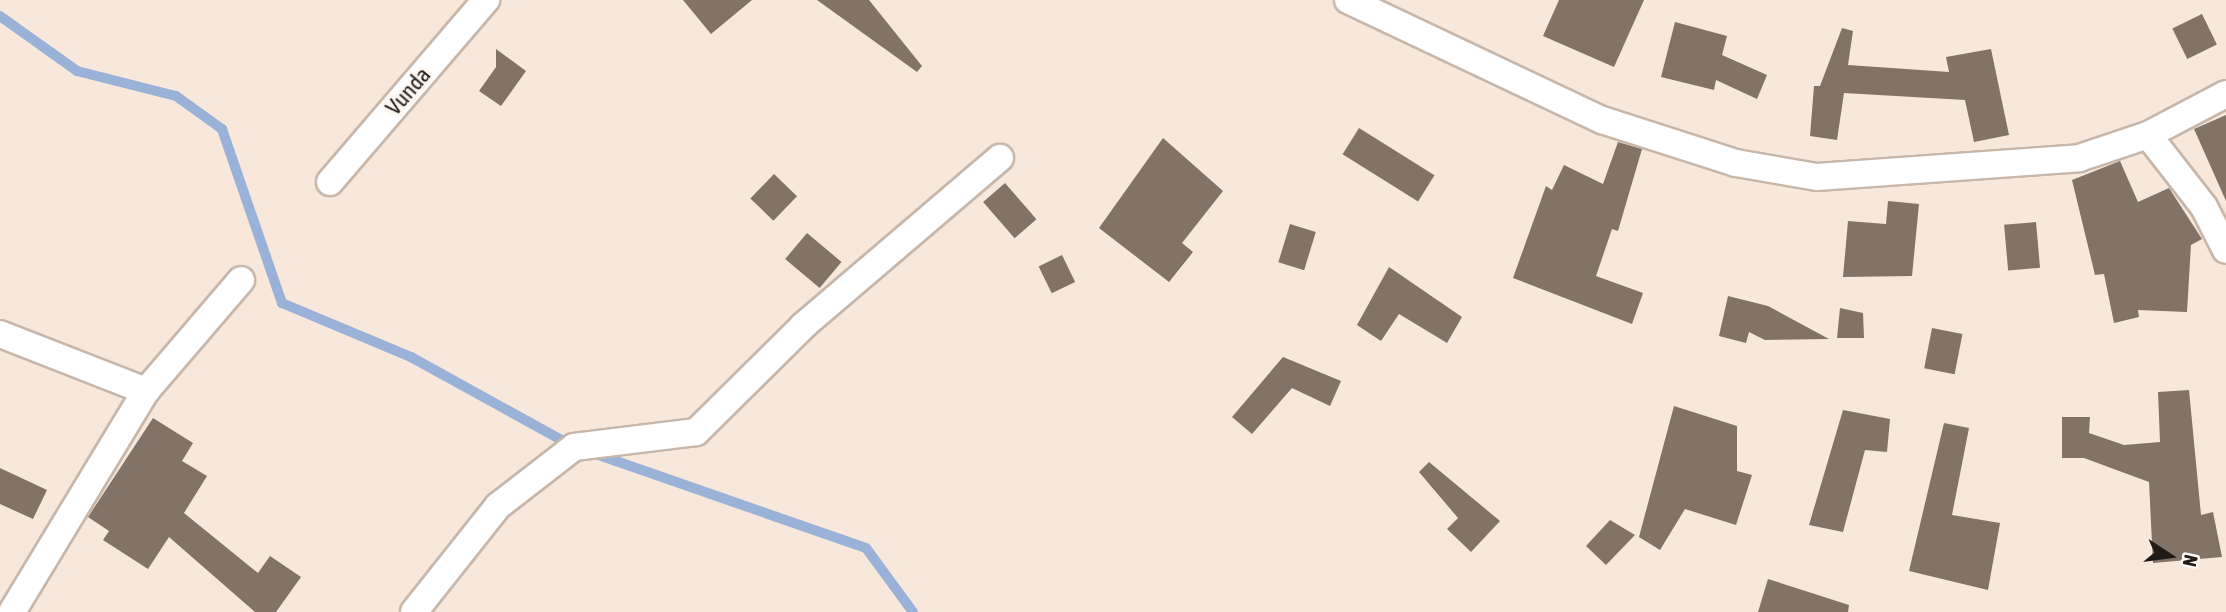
<!DOCTYPE html>
<html>
<head>
<meta charset="utf-8">
<style>
  body { margin:0 }
  #map { position:relative; width:2226px; height:612px; overflow:hidden; background:#f8e7db; font-family:"Asap Condensed",sans-serif }
  div>[style] { position:absolute }
  .stream>* { height:10px; margin:-5px; padding:0 5px; transform-origin:5px; border-radius:5px; background:#9ab2d7 }
  .building>* { inset:0; background:#817368; transform-origin:0 0 }
  .roads { filter:drop-shadow(2px 0 #c7b7ab) drop-shadow(-2px 0 #c7b7ab) drop-shadow(0 2px #c7b7ab) drop-shadow(0 -2px #c7b7ab) }
  .street>* { height:26px; margin:-13px; padding:0 13px; transform-origin:13px; border-radius:13px; background:#fff }
  span { translate:-50% -50%; white-space:nowrap; text-align:center; line-height:1.15; -webkit-text-stroke:7px #fdf7f2; paint-order:stroke }
  .street-label { font-size:23px; color:#201b16 }
  .north { position:absolute; left:2135px; top:521px; width:70px; height:70px; -webkit-text-stroke:5px #fdf7f2; paint-order:stroke; rotate:103deg; font-size:19px; font-weight:700; line-height:28px; text-align:center; color:#201b16 }
  .north::after { content:''; display:block; margin:auto; width:24px; height:32px; background:#201b16; clip-path:polygon(50% 0,100% 100%,50% 72%,0 100%) }
</style>
</head>
<body>
<div id="map">
  <div class="stream">
    <div style="left:0;top:16px;width:95px;rotate:35.5deg"></div>
    <div style="left:77px;top:71px;width:102px;rotate:14.2deg"></div>
    <div style="left:176px;top:96px;width:57px;rotate:35.7deg"></div>
    <div style="left:222px;top:129px;width:184px;rotate:71deg"></div>
    <div style="left:282px;top:303px;width:140px;rotate:22.7deg"></div>
    <div style="left:411px;top:357px;width:184px;rotate:28.9deg"></div>
    <div style="left:593px;top:453px;width:289px;rotate:19.2deg"></div>
    <div style="left:866px;top:548px;width:79px;rotate:53.7deg"></div>
  </div>
  <div class="building">
    <div style="clip-path:polygon(683px 0,752px 0,711px 34px)"></div>
    <div style="clip-path:polygon(817px 0,869px 0,922px 66px,917px 72px)"></div>
    <div style="clip-path:polygon(1559px 0,1644px 0,1614px 67px,1543px 36px)"></div>
    <div style="left:2202px;top:14px;width:34px;height:33px;rotate:64deg"></div>
    <div style="clip-path:polygon(1675px 22px,1727px 36px,1722px 55px,1767px 75px,1757px 99px,1716px 80px,1714px 90px,1661px 77px)"></div>
    <div style="clip-path:polygon(1842px 28px,1853px 31px,1848px 65px,1949px 72px,1946px 57px,1991px 49px,2009px 135px,1974px 142px,1965px 100px,1844px 93px,1837px 140px,1810px 136px,1814px 86px,1820px 86px)"></div>
    <div style="clip-path:polygon(496px 49px,526px 71px,501px 106px,479px 91px,496px 67px)"></div>
    <div style="clip-path:polygon(2226px 115px,2226px 201px,2194px 129px)"></div>
    <div style="left:1359px;top:128px;width:89px;height:31px;rotate:32deg"></div>
    <div style="clip-path:polygon(1163px 138px,1223px 191px,1182px 243px,1193px 252px,1169px 282px,1099px 228px)"></div>
    <div style="clip-path:polygon(1618px 142px,1642px 149px,1618px 231px,1612px 229px,1596px 276px,1643px 293px,1632px 324px,1513px 278px,1546px 186px,1552px 190px,1564px 165px,1603px 184px)"></div>
    <div style="clip-path:polygon(2120px 161px,2138px 202px,2169px 188px,2202px 239px,2191px 245px,2187px 312px,2138px 310px,2139px 317px,2114px 323px,2104px 274px,2095px 275px,2072px 180px)"></div>
    <div style="left:774px;top:174px;width:32px;height:34px;rotate:44deg"></div>
    <div style="left:1005px;top:183px;width:48px;height:29px;rotate:49deg"></div>
    <div style="clip-path:polygon(1888px 201px,1919px 204px,1912px 276px,1843px 277px,1848px 221px,1886px 224px)"></div>
    <div style="left:2036px;top:222px;width:46px;height:32px;rotate:85deg"></div>
    <div style="left:1290px;top:224px;width:27px;height:40px;rotate:17deg"></div>
    <div style="left:807px;top:233px;width:45px;height:34px;rotate:40deg"></div>
    <div style="left:1062px;top:255px;width:30px;height:26px;rotate:64deg"></div>
    <div style="clip-path:polygon(1389px 267px,1462px 317px,1447px 343px,1399px 314px,1381px 341px,1357px 325px)"></div>
    <div style="clip-path:polygon(1728px 296px,1768px 306px,1829px 339px,1765px 340px,1749px 332px,1746px 343px,1719px 336px)"></div>
    <div style="clip-path:polygon(1840px 308px,1863px 313px,1864px 338px,1837px 338px)"></div>
    <div style="left:1932px;top:328px;width:31px;height:41px;rotate:11deg"></div>
    <div style="clip-path:polygon(1283px 357px,1341px 381px,1330px 406px,1292px 388px,1252px 434px,1232px 417px)"></div>
    <div style="clip-path:polygon(2189px 390px,2201px 515px,2213px 512px,2222px 557px,2153px 563px,2149px 482px,2084px 458px,2062px 458px,2062px 417px,2090px 417px,2089px 433px,2124px 445px,2160px 442px,2158px 392px)"></div>
    <div style="clip-path:polygon(1674px 406px,1737px 426px,1737px 471px,1752px 475px,1736px 525px,1685px 509px,1660px 550px,1639px 537px)"></div>
    <div style="clip-path:polygon(1843px 410px,1890px 419px,1887px 452px,1865px 450px,1843px 532px,1809px 525px)"></div>
    <div style="clip-path:polygon(153px 418px,193px 443px,182px 461px,207px 476px,184px 513px,258px 573px,270px 556px,301px 577px,276px 612px,255px 612px,169px 537px,148px 569px,103px 540px,109px 531px,88px 517px)"></div>
    <div style="clip-path:polygon(1944px 423px,1969px 428px,1952px 515px,2000px 523px,1988px 590px,1909px 571px)"></div>
    <div style="clip-path:polygon(1429px 462px,1500px 521px,1471px 552px,1447px 529px,1458px 518px,1419px 472px)"></div>
    <div style="clip-path:polygon(0 468px,47px 490px,33px 519px,0 504px)"></div>
    <div style="clip-path:polygon(1610px 520px,1635px 535px,1606px 565px,1586px 546px)"></div>
    <div style="clip-path:polygon(1768px 579px,1849px 605px,1848px 612px,1758px 612px)"></div>
  </div>
  <div class="roads">
    <div class="street">
      <div style="left:1348px;top:0;width:281px;rotate:25.3deg"></div>
      <div style="left:1602px;top:120px;width:141px;rotate:17.8deg"></div>
      <div style="left:1736px;top:163px;width:82px;rotate:9.8deg"></div>
      <div style="left:1817px;top:177px;width:263px;rotate:-4.1deg"></div>
      <div style="left:2079px;top:158px;width:73px;rotate:-18.4deg"></div>
      <div style="left:2148px;top:135px;width:88px;rotate:-27.7deg"></div>
      <div style="left:2148px;top:135px;width:91px;rotate:52.1deg"></div>
      <div style="left:2204px;top:207px;width:48px;rotate:62.9deg"></div>
      <div style="left:330px;top:182px;width:240px;rotate:-49.4deg"></div>
      <div style="left:0;top:334px;width:157px;rotate:21.3deg"></div>
      <div style="left:12px;top:612px;width:258px;rotate:-58.8deg"></div>
      <div style="left:146px;top:391px;width:146px;rotate:-49.4deg"></div>
      <div style="left:414px;top:612px;width:135px;rotate:-51.6deg"></div>
      <div style="left:498px;top:506px;width:96px;rotate:-37.8deg"></div>
      <div style="left:574px;top:447px;width:123px;rotate:-7deg"></div>
      <div style="left:696px;top:432px;width:151px;rotate:-44.7deg"></div>
      <div style="left:803px;top:326px;width:259px;rotate:-40.5deg"></div>
    </div>
  </div>
  <div class="street-label">
    <span style="left:408px;top:91px;rotate:-49deg">Vunda</span>
  </div>
  <div class="north">N</div>
</div>
</body>
</html>
